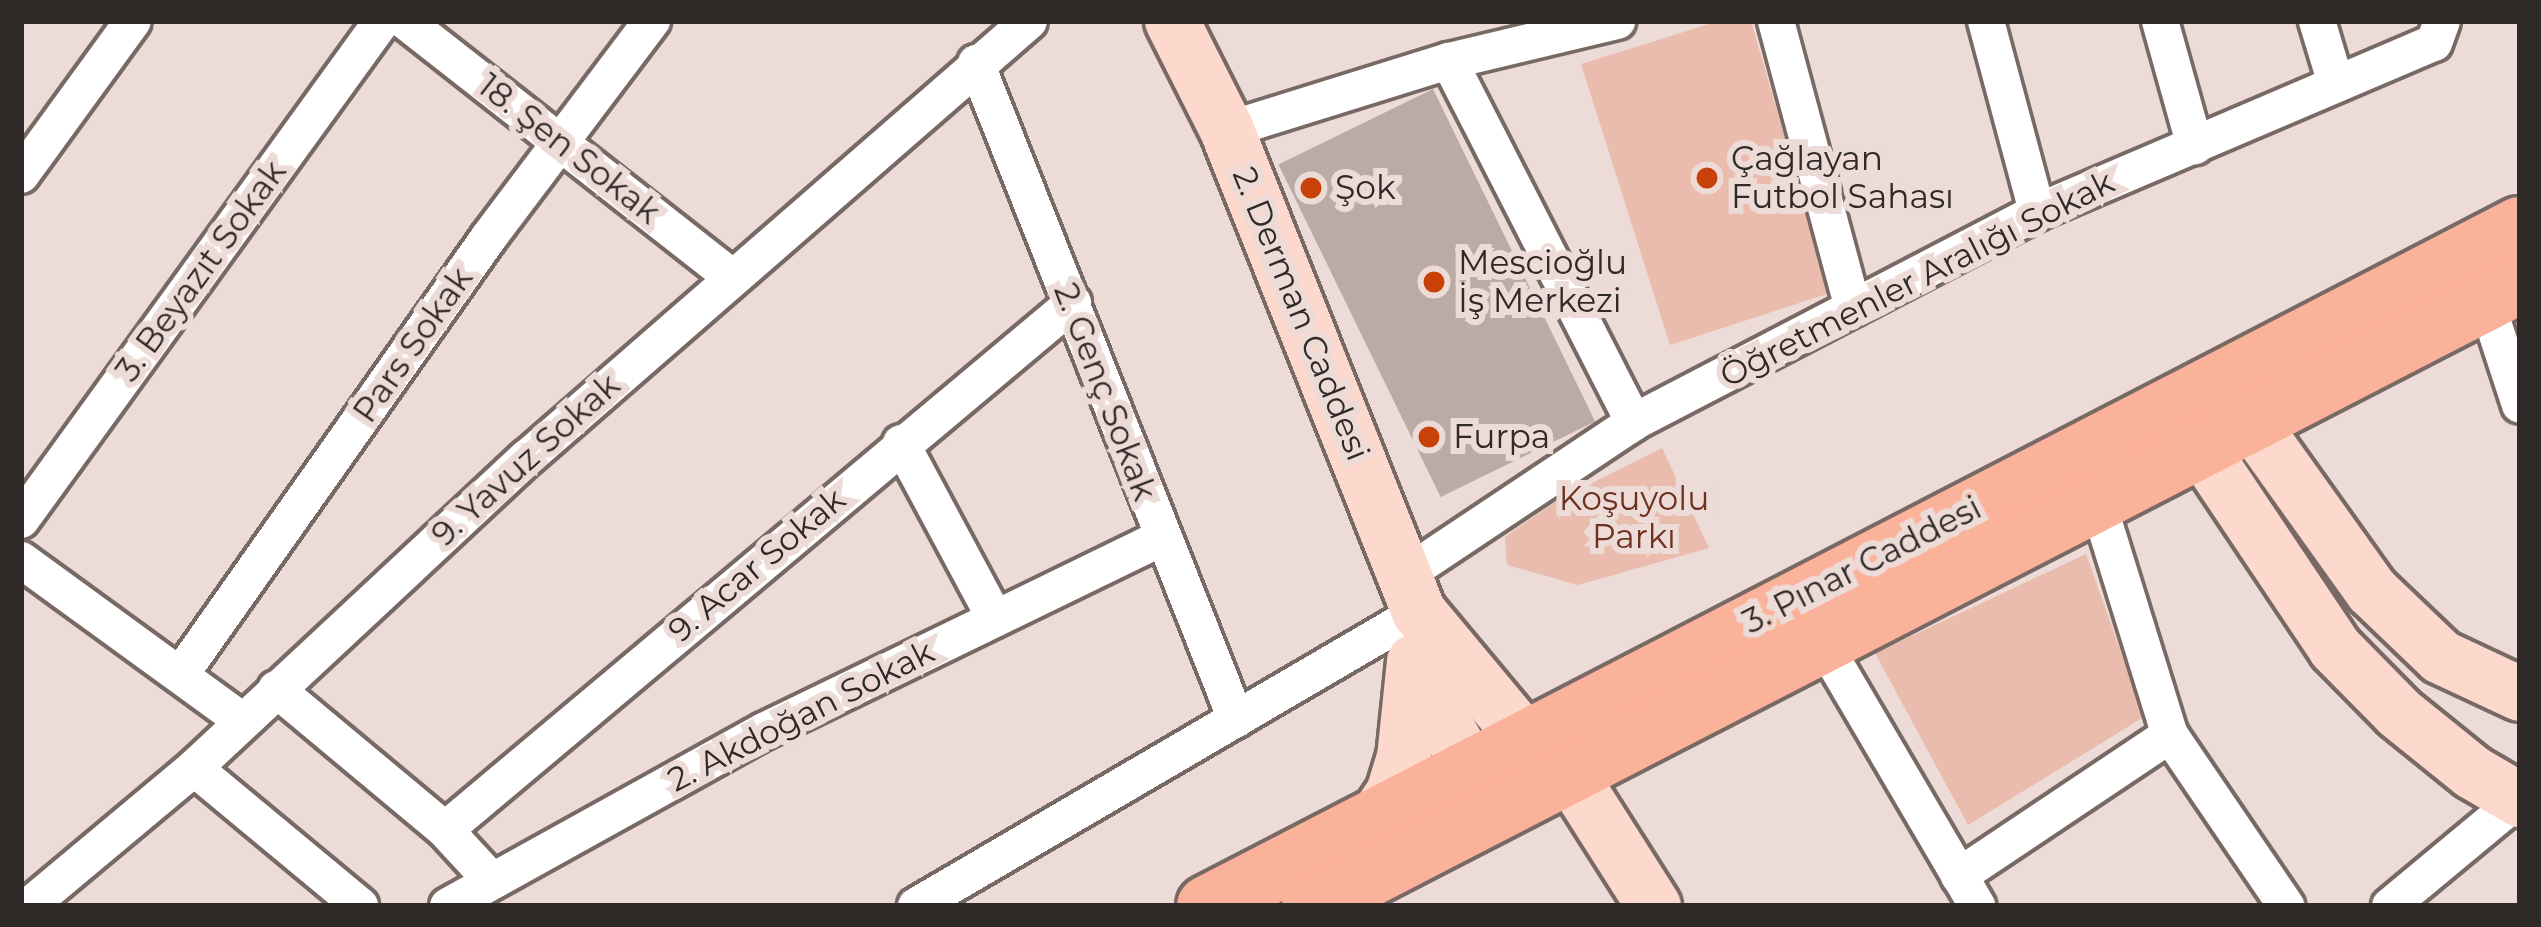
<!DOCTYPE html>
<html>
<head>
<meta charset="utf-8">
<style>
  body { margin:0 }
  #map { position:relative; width:2541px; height:927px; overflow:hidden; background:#ecdbd6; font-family:Montserrat,sans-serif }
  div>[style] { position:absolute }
  .green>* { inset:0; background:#eabcad }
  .building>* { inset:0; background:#bbaba6; transform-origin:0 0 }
  .roads { filter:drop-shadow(3px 0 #786965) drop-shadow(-3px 0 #786965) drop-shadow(0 3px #786965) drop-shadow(0 -3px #786965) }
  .minor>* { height:36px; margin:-18px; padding:0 18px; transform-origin:18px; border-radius:18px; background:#fff }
  .secondary>* { height:54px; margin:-27px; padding:0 27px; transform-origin:27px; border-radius:27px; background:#fdd8cd }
  .primary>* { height:60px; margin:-30px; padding:0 30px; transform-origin:30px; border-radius:30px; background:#fbb29a }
  .dots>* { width:33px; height:33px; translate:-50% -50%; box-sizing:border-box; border:6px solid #ecdbd6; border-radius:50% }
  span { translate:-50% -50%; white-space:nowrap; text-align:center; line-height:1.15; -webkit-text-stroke:12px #ecdbd6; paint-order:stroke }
  .street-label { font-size:33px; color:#2f2927 }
  .poi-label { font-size:33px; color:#2f2927 }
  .left { translate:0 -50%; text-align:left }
  .park-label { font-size:33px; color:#6e311f }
  .frame { position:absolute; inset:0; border:24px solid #2f2927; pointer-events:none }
</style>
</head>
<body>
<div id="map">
  <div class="green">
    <div style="clip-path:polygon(1719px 21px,1751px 21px,1830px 293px,1670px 345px,1581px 64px)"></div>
    <div style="clip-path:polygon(1662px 448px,1709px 548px,1578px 585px,1507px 565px,1505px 537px,1558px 500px)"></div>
    <div style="clip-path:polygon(2086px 554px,2144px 717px,1968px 825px,1875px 653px)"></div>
  </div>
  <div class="building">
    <div style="left:1433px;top:89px;width:370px;height:172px;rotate:64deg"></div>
  </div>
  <div class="roads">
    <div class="minor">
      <div style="left:405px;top:21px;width:415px;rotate:38.1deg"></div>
      <div style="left:1776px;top:21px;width:297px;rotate:75deg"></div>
      <div style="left:1986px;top:21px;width:198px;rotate:75deg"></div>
      <div style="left:2160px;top:21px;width:130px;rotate:74.4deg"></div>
      <div style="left:2317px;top:21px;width:66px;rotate:73.2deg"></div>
      <div style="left:1449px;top:61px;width:406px;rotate:62.9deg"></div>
      <div style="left:976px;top:63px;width:706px;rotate:68.38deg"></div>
      <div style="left:1227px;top:130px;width:232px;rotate:-17.3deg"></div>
      <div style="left:1449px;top:61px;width:173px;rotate:-13.4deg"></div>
      <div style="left:21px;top:175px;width:190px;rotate:-54deg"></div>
      <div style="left:2486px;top:301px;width:109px;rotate:71.9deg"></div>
      <div style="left:901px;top:443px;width:199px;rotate:61.8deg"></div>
      <div style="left:2098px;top:503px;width:243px;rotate:72.8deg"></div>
      <div style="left:2170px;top:735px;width:207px;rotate:55.8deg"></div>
      <div style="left:21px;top:520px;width:616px;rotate:-54.12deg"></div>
      <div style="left:21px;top:560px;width:272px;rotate:36deg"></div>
      <div style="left:1405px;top:575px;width:275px;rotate:-33.7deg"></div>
      <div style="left:1634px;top:422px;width:454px;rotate:-27.5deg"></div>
      <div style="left:2037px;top:212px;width:431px;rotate:-23.1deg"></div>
      <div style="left:2434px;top:43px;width:23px;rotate:-70deg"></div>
      <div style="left:1823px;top:643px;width:305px;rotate:59.6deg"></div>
      <div style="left:181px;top:674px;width:535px;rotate:-54.82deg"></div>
      <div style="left:489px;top:237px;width:271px;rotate:-53deg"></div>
      <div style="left:276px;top:689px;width:220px;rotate:39.8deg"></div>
      <div style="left:445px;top:830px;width:69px;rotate:47.3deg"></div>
      <div style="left:194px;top:768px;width:216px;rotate:39.7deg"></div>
      <div style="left:445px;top:830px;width:820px;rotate:-40deg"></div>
      <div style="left:1959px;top:876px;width:254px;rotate:-33.8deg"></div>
      <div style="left:29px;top:906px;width:215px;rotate:-39.9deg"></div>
      <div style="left:194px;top:768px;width:456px;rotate:-43deg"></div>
      <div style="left:528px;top:457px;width:664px;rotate:-41.03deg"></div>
      <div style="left:448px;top:906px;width:361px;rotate:-29deg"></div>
      <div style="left:764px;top:731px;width:440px;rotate:-25.9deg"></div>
      <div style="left:916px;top:906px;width:583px;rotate:-30.31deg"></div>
      <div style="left:2390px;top:906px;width:168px;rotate:-39.7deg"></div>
    </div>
    <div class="secondary">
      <div style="left:1172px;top:21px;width:122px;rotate:63.2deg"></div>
      <div style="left:1227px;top:130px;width:519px;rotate:68.28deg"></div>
      <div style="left:1419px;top:612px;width:165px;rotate:50.2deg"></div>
      <div style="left:1525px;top:739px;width:60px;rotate:39deg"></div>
      <div style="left:1572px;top:777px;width:153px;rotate:57.6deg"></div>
      <div style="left:2207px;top:407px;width:11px;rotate:131deg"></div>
      <div style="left:2200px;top:415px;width:28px;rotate:94deg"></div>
      <div style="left:2198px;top:443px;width:247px;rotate:56.2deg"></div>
      <div style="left:2335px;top:648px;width:91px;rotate:45.4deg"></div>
      <div style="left:2399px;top:713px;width:94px;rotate:38.9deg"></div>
      <div style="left:2472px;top:772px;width:56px;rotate:30.3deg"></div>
      <div style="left:2207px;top:416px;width:46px;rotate:8.8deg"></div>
      <div style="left:2252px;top:423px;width:206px;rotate:54.5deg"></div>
      <div style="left:2372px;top:591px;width:95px;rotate:43.7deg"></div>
      <div style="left:2441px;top:657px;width:87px;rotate:25.1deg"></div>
      <div style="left:1414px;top:673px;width:111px;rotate:59deg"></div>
      <div style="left:1471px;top:768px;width:42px;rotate:26.6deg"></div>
      <div style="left:1374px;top:821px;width:34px;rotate:-56deg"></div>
      <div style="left:1393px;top:793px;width:37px;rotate:-73deg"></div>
      <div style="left:1404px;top:758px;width:97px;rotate:-84.1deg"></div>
    </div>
    <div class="primary">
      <div style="left:1207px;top:906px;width:1478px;rotate:-27.35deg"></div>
      <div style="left:1312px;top:906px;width:1359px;rotate:-27.28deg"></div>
    </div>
  </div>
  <div class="dots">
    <div style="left:1707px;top:178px;background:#c84109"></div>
    <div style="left:1311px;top:188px;background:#c84109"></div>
    <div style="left:1434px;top:282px;background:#c84109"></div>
    <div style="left:1429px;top:437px;background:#c84109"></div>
  </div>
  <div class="street-label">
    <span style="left:569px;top:149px;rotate:38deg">18. Şen Sokak</span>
    <span style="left:201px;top:271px;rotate:-54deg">3. Beyazıt Sokak</span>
    <span style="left:1917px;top:279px;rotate:-27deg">Öğretmenler Aralığı Sokak</span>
    <span style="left:1301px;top:314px;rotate:68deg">2. Derman Caddesi</span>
    <span style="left:413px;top:345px;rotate:-55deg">Pars Sokak</span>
    <span style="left:1105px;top:392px;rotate:69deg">2. Genç Sokak</span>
    <span style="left:526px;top:460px;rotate:-42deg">9. Yavuz Sokak</span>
    <span style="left:757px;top:565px;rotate:-40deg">9. Acar Sokak</span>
    <span style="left:1862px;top:565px;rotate:-27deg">3. Pınar Caddesi</span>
    <span style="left:801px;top:716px;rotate:-27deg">2. Akdoğan Sokak</span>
  </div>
  <div class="poi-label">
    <span class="left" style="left:1731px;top:178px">Çağlayan<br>Futbol Sahası</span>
    <span class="left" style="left:1335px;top:188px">Şok</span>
    <span class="left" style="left:1458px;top:282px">Mescioğlu<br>İş Merkezi</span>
    <span class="left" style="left:1453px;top:437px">Furpa</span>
  </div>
  <div class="park-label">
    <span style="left:1634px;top:518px">Koşuyolu<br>Parkı</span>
  </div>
  <div class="frame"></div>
</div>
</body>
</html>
